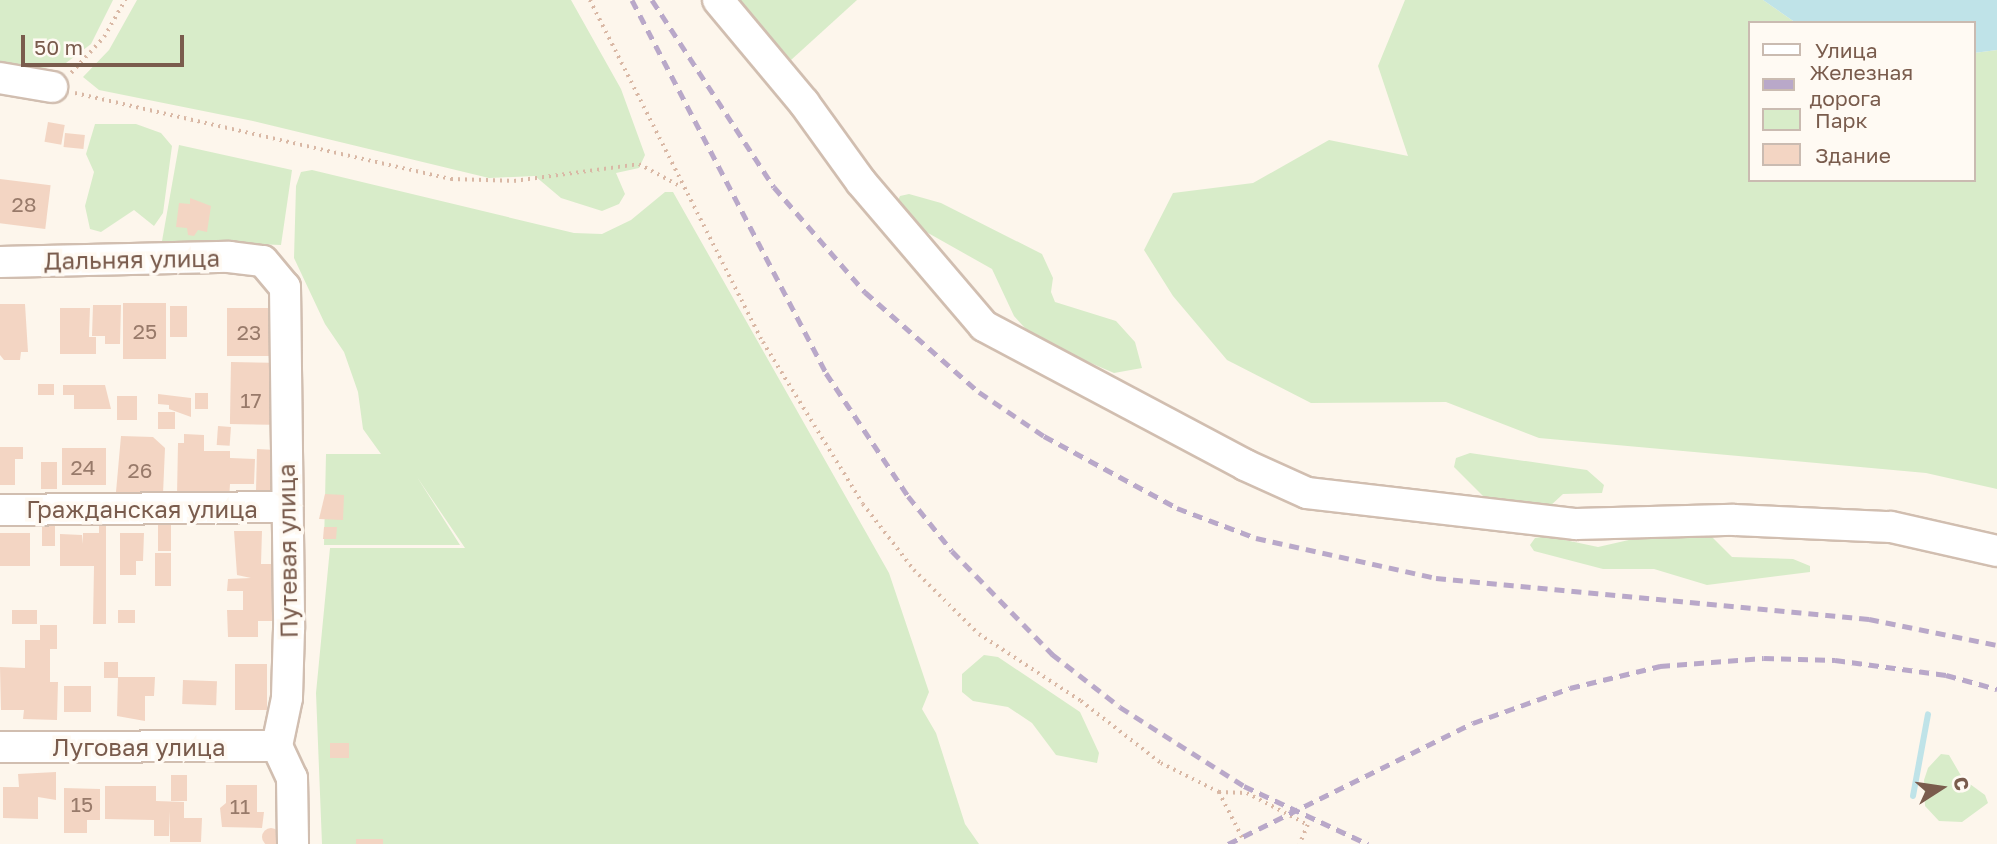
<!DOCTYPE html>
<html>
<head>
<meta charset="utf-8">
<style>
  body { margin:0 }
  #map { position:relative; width:1997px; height:844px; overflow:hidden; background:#fdf6ec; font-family:"Golos Text",sans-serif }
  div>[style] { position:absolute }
  .green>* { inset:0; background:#d8ecc9 }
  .water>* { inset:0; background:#bfe3e8 }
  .stream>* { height:6px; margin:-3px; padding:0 3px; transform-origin:3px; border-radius:3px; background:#bfe3e8 }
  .building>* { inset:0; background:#f3d5c3; transform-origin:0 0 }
  .round { border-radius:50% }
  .path>* { height:3.5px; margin-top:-1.75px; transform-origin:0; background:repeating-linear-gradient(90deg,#d9b8a5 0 2px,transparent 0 7px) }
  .roads { filter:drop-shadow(2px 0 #d1beb0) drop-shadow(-2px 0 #d1beb0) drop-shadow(0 2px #d1beb0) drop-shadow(0 -2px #d1beb0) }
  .minor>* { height:30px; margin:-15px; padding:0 15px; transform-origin:15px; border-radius:15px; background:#fff }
  .rail>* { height:5px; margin-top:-2.5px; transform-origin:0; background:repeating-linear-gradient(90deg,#b9a8c9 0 10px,transparent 0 17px) }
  span { translate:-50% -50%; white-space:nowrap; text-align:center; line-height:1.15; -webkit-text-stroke:7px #fffaf3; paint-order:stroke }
  .number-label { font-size:21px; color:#987a6a }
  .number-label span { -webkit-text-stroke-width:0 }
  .street-label { font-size:24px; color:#7a5c4d }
  .legend { position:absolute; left:1748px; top:21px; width:228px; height:161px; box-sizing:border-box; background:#fffaf3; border:2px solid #cabbb1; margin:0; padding:9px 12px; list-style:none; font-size:21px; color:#7a5c4d }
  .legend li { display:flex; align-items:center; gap:14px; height:35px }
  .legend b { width:35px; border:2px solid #cabbb1 }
  .north { position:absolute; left:1906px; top:753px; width:70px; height:70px; -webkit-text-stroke:5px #fffaf3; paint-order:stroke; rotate:78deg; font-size:19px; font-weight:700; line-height:28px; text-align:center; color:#7a5c4d }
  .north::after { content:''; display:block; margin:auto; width:24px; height:32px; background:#7a5c4d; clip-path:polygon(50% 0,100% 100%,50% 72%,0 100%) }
  .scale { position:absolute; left:21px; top:35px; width:163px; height:32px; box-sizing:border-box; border:4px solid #7a5c4d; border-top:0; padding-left:9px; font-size:21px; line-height:24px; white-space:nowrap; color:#7a5c4d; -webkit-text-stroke:5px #fffaf3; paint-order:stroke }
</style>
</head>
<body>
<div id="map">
  <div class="green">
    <div style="clip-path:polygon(0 0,113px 0,91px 44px,62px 66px,28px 69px,0 64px)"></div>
    <div style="clip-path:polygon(137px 0,571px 0,621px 89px,645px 155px,639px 168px,616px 173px,625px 194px,619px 204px,602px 211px,561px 198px,535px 176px,489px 178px,253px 121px,99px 90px,83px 77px,109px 50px)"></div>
    <div style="clip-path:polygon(738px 0,857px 0,791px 60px)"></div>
    <div style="clip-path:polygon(1405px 0,1763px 0,1796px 23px,1750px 23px,1750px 180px,1974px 180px,1974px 53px,1997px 50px,1997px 489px,1926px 473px,1539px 438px,1446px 402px,1311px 403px,1227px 360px,1173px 296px,1144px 250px,1173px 193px,1253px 183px,1329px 140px,1408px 156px,1378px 66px)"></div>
    <div style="clip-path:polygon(95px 124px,136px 124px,161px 133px,172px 146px,163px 213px,154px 226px,134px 210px,101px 232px,90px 229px,85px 206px,94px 172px,86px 154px)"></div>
    <div style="clip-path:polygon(179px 145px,292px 170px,281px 245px,162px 241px)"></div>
    <div style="clip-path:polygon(312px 170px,574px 233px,602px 234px,631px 220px,665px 192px,673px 192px,889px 573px,929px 692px,922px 709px,936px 733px,965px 824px,979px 844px,322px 844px,316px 693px,330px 548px,465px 548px,417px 477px,460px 545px,324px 545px,326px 454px,381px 454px,363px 429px,358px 392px,344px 352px,325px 324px,294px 258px,296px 186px,301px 172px)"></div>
    <div style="clip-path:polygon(909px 194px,941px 203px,1042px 254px,1053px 278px,1051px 292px,1055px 302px,1116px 321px,1135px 342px,1142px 368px,1114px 373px,1035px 339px,1014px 316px,992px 269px,921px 229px,897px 202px,900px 196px)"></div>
    <div style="clip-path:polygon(1470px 453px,1587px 470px,1604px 485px,1602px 493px,1563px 494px,1549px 507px,1486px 499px,1454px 467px,1456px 458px)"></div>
    <div style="clip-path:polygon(1664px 532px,1707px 532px,1732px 557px,1793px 559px,1810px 566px,1810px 572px,1707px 585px,1654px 569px,1603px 569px,1534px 551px,1530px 545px,1535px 538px,1546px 536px,1598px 547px)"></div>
    <div style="clip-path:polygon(984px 655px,998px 657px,1080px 712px,1099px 753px,1097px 763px,1056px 755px,1032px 723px,1008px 707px,973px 701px,962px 692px,962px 674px)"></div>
    <div style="clip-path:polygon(1941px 754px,1949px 755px,1963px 779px,1985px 795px,1988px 803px,1962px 822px,1939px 821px,1925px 806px,1924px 780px,1928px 768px)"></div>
  </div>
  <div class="water">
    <div style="clip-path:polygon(1763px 0,1997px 0,1997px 50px,1974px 53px,1974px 23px,1796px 23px)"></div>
  </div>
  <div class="stream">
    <div style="left:1913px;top:796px;width:83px;rotate:-79.6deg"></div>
  </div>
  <div class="building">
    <div style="left:48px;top:122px;width:17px;height:20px;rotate:10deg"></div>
    <div style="left:65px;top:133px;width:20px;height:14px;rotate:6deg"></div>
    <div style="left:0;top:179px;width:51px;height:44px;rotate:7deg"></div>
    <div style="clip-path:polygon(190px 198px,211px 206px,207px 232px,198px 230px,194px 236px,188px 235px,187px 228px,176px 227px,179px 203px,190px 204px)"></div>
    <div style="left:123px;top:303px;width:43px;height:56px"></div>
    <div style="clip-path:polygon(0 304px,25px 304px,28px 352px,21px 352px,20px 360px,4px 360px,0 355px)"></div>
    <div style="clip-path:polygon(93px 305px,121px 305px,120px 344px,105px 344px,105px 336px,92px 336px)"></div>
    <div style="left:170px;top:306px;width:17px;height:31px"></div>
    <div style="clip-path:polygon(60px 308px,90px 308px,89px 337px,96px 337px,96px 354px,60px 354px)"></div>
    <div style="left:227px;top:308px;width:44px;height:48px"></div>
    <div style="left:231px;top:362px;width:40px;height:62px;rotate:1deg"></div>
    <div style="left:38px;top:384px;width:16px;height:11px"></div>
    <div style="clip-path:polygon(63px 385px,105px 385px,111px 409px,74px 409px,74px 395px,63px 395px)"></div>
    <div style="left:195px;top:393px;width:13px;height:16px"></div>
    <div style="clip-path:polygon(158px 394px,191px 398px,191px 417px,169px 409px,169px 405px,158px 404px)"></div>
    <div style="left:117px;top:396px;width:20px;height:24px"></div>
    <div style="left:158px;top:412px;width:17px;height:17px"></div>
    <div style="left:218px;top:426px;width:13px;height:19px;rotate:4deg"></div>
    <div style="clip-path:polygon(184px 434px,204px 435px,204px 451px,230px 451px,230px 458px,255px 459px,254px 484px,230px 484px,229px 500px,177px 495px,178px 443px,184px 443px)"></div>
    <div style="clip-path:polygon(121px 436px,153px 437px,165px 448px,163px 494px,116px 492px)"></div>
    <div style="clip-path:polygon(0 447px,23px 447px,23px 459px,15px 459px,15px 485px,0 485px)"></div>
    <div style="left:62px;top:448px;width:44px;height:37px"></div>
    <div style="clip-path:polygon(257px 449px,276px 450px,272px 491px,256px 491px)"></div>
    <div style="left:41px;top:462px;width:16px;height:27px"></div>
    <div style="clip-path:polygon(325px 494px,344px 495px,343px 520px,319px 519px)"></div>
    <div style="left:42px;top:522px;width:13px;height:24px"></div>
    <div style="left:158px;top:523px;width:13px;height:28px"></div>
    <div style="clip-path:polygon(99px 525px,106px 525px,106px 624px,93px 624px,94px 566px,60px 566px,60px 534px,82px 535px,83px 544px,83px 533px,99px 533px)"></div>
    <div style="clip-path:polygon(324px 527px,337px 527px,336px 539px,323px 539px)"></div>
    <div style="clip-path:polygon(234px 531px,262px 531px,261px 564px,273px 564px,273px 621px,258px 621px,258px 637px,228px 637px,227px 610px,243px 610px,243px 591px,227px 591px,228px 579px,251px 578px,237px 575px)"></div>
    <div style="left:0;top:533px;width:30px;height:33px"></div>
    <div style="clip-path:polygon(120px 533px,144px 533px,143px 561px,136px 561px,136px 575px,120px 575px)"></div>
    <div style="left:155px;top:553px;width:16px;height:33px"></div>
    <div style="left:12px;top:610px;width:25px;height:14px"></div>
    <div style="left:118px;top:610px;width:17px;height:13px"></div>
    <div style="clip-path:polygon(40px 625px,57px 625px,57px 649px,50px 649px,50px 682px,58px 682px,57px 720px,23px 719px,24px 710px,1px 710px,0 667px,25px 668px,25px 640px,40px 640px)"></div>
    <div style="left:104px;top:662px;width:14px;height:16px"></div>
    <div style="left:235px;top:664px;width:32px;height:46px"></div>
    <div style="clip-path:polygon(118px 677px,155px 677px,154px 696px,145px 696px,145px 721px,117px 716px)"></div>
    <div style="left:183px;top:680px;width:34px;height:24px;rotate:2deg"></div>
    <div style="left:64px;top:686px;width:27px;height:26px"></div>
    <div style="left:330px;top:743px;width:19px;height:15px"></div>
    <div style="clip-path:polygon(56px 772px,56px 800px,38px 797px,38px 819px,3px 818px,3px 787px,19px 787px,18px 774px)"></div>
    <div style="left:171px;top:775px;width:16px;height:26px"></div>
    <div style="clip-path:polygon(226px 785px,257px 785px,257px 812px,264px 812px,262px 828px,222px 827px,220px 808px,226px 803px)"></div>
    <div style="clip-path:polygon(105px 786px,156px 786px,156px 801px,184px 802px,184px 818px,202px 818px,201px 842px,170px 842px,170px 811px,169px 836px,154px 836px,154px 820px,105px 819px)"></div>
    <div style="clip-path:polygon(64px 788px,100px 789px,100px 820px,87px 820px,87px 833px,64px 833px)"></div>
    <div class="round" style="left:262px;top:828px;width:18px;height:18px"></div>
    <div style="left:356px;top:839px;width:27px;height:5px"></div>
  </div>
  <div class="path">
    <div style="left:590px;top:0;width:383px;rotate:63.2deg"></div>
    <div style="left:763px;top:342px;width:190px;rotate:58.3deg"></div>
    <div style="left:863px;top:504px;width:83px;rotate:52.3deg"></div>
    <div style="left:914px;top:570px;width:91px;rotate:44.6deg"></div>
    <div style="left:979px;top:634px;width:122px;rotate:33.3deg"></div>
    <div style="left:1081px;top:701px;width:101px;rotate:37.8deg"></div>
    <div style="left:1161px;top:763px;width:65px;rotate:26.6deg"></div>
    <div style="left:1219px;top:792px;width:28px;rotate:2deg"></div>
    <div style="left:1247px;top:793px;width:69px;rotate:27.7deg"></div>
    <div style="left:1308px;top:825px;width:21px;rotate:113deg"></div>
    <div style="left:71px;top:73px;width:49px;rotate:-47.5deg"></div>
    <div style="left:104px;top:37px;width:43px;rotate:-60.4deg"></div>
    <div style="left:75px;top:93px;width:386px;rotate:12.9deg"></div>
    <div style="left:451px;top:179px;width:63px;rotate:1.8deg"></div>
    <div style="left:514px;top:181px;width:126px;rotate:-7.7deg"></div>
    <div style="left:639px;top:164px;width:47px;rotate:28.2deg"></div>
    <div style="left:1219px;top:792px;width:51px;rotate:62.9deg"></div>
  </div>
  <div class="roads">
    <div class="minor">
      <div style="left:718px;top:0;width:134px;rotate:50.1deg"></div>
      <div style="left:804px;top:103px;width:97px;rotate:54.2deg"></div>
      <div style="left:861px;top:182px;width:189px;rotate:49.5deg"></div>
      <div style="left:984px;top:326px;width:296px;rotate:28deg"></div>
      <div style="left:1245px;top:465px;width:68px;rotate:24.3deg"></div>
      <div style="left:1307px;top:493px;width:271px;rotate:6.6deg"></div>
      <div style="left:1576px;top:524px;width:158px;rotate:-1.5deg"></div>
      <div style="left:1734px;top:520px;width:157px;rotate:2.6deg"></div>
      <div style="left:1891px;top:527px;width:109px;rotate:12.8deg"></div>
      <div style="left:0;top:78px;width:53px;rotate:9.8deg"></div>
      <div style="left:0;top:262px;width:229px;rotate:-1.3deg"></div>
      <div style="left:229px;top:257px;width:34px;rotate:7deg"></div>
      <div style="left:263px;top:261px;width:34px;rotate:50deg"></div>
      <div style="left:285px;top:287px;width:342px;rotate:89.3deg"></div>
      <div style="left:289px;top:629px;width:69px;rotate:91.7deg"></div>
      <div style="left:287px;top:698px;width:49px;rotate:101.8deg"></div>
      <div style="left:277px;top:746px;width:35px;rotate:65deg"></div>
      <div style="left:292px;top:778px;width:66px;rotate:89.1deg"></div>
      <div style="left:0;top:510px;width:284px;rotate:-0.6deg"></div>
      <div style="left:0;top:747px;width:277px;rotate:-0.2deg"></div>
    </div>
  </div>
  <div class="rail">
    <div style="left:632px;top:0;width:420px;rotate:62.5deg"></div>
    <div style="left:826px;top:373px;width:148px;rotate:56.3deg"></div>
    <div style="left:908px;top:496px;width:70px;rotate:51.3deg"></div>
    <div style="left:952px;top:551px;width:144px;rotate:45.8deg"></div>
    <div style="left:1052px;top:654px;width:86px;rotate:37.9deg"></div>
    <div style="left:1120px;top:707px;width:147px;rotate:32.5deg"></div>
    <div style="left:1244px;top:786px;width:137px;rotate:25.1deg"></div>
    <div style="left:652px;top:0;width:223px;rotate:56.9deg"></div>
    <div style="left:774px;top:187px;width:139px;rotate:49.1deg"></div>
    <div style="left:865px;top:292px;width:152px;rotate:41.3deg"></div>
    <div style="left:979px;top:392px;width:78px;rotate:34.1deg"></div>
    <div style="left:1044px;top:436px;width:151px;rotate:28.4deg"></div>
    <div style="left:1177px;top:508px;width:85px;rotate:20.8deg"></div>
    <div style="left:1256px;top:538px;width:184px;rotate:12.5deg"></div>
    <div style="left:1436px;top:578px;width:435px;rotate:5.4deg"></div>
    <div style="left:1869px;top:619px;width:131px;rotate:11.5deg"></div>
    <div style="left:1228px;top:844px;width:273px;rotate:-26.3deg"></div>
    <div style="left:1473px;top:723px;width:103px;rotate:-19.8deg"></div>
    <div style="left:1570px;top:688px;width:93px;rotate:-13.7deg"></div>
    <div style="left:1660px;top:666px;width:104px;rotate:-4.4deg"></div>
    <div style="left:1764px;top:658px;width:71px;rotate:1.6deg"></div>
    <div style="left:1835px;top:660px;width:112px;rotate:7.7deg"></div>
    <div style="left:1946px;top:675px;width:53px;rotate:15.4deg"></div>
  </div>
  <div class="number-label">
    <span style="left:24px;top:204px">28</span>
    <span style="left:145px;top:331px">25</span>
    <span style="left:249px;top:332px">23</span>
    <span style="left:251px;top:400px">17</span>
    <span style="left:83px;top:467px">24</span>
    <span style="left:140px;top:470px">26</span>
    <span style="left:82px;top:804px">15</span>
    <span style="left:240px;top:806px">11</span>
  </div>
  <div class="street-label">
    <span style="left:132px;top:259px;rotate:-1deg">Дальняя улица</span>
    <span style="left:142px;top:509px">Гражданская улица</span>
    <span style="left:287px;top:551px;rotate:-91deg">Путевая улица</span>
    <span style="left:139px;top:747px">Луговая улица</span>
  </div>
  <ul class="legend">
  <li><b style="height:9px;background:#fff"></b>Улица</li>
  <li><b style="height:9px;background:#b9a8c9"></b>Железная дорога</li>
  <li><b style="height:19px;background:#d8ecc9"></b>Парк</li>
  <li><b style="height:19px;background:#f3d5c3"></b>Здание</li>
  </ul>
  <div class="north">С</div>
  <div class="scale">50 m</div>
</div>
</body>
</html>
